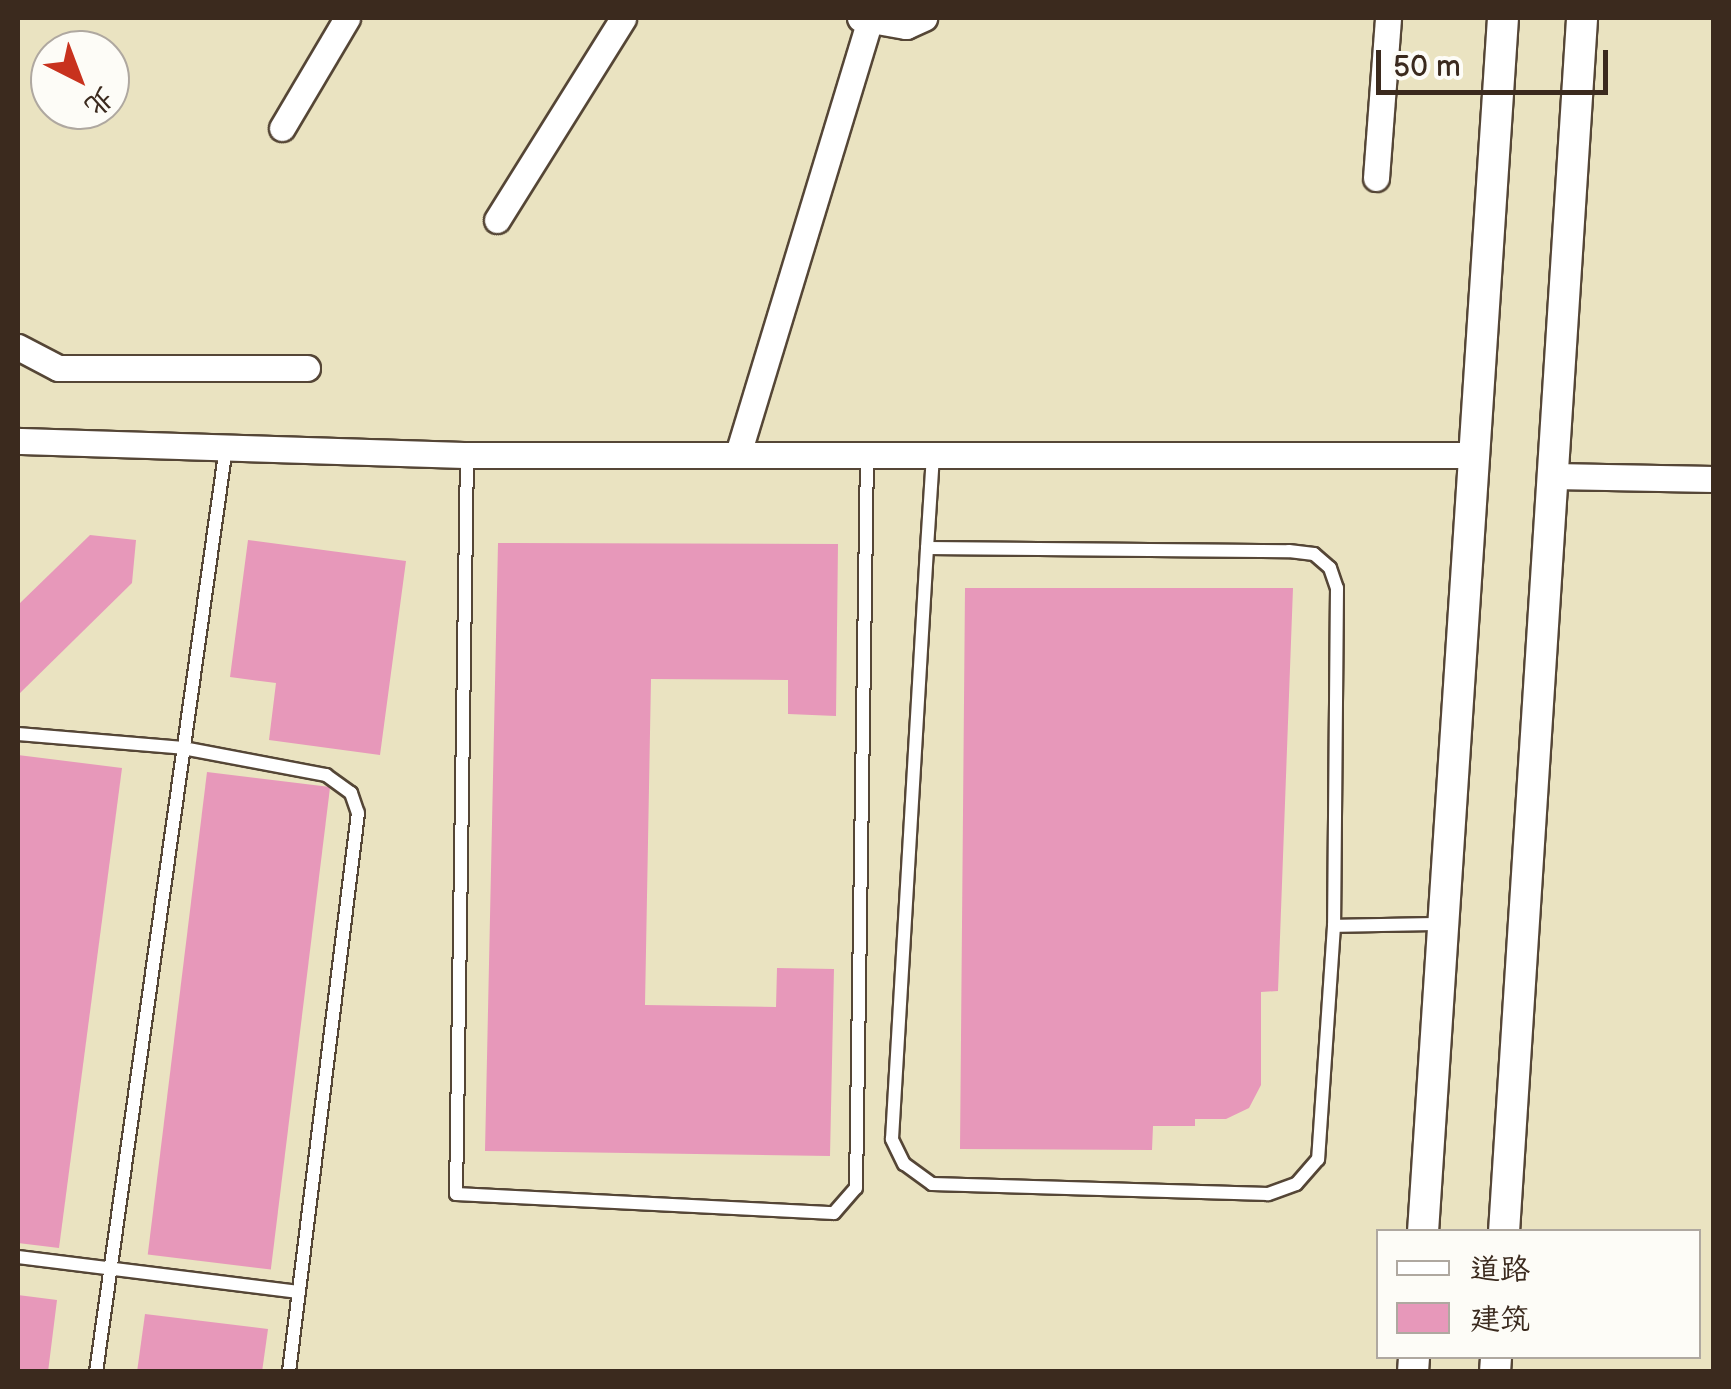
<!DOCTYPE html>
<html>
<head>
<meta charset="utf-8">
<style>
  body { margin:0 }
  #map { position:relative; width:1731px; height:1389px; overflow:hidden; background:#eae3c1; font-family:"Balsamiq Sans","LXGW WenKai TC",sans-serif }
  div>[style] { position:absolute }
  .building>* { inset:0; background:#e798ba; transform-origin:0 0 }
  .roads { filter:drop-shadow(2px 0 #554636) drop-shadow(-2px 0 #554636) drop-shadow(0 2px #554636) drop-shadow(0 -2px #554636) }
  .service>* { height:12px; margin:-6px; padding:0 6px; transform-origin:6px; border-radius:6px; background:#fff }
  .minor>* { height:25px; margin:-12.5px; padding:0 12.5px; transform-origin:12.5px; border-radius:12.5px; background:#fff }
  .tertiary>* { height:30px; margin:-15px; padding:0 15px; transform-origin:15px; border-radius:15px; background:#fff }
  span { translate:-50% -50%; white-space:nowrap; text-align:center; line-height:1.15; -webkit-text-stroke:10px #fdfcf7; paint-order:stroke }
  .frame { position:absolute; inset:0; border:20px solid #3b2a1e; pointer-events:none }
  .legend { position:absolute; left:1376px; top:1229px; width:325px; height:130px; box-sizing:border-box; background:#fdfcf7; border:2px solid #afa8a0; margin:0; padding:12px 18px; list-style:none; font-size:30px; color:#3b2a1e }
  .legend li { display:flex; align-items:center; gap:20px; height:50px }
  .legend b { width:50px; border:2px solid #afa8a0 }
  .north { position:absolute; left:30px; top:30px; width:100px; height:100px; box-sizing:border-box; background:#fdfcf7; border:2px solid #afa8a0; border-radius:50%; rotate:138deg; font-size:28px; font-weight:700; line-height:40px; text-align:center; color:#3b2a1e }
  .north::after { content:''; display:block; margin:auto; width:35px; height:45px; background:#c8321e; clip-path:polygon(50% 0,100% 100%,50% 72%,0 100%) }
  .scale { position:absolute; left:1376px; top:50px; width:232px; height:45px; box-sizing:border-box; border:5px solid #3b2a1e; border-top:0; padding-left:12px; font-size:30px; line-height:35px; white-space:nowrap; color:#3b2a1e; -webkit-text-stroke:8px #fdfcf7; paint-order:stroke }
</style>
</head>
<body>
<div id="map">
  <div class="building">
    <div style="clip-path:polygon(90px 535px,136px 540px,132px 583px,18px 695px,18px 605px)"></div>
    <div style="clip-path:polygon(248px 540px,406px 561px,380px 755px,269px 740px,276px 683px,230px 677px)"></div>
    <div style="clip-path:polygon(498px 543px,838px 544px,836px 716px,788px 714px,788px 680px,651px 679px,645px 1005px,776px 1007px,777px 968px,834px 969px,830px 1156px,485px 1151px)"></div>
    <div style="clip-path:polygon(965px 588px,1293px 588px,1278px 991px,1261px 992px,1261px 1085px,1249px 1108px,1226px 1119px,1195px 1119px,1195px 1126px,1153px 1126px,1152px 1150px,960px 1149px)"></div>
    <div style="clip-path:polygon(18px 755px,122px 768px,59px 1248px,18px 1243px)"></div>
    <div style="left:207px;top:772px;width:124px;height:486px;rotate:7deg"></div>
    <div style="clip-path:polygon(18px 1295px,57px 1300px,48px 1372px,18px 1372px)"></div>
    <div style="clip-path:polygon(145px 1314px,268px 1329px,262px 1372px,137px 1372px)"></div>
  </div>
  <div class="roads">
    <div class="service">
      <div style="left:467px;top:455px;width:739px;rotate:90.85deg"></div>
      <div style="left:456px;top:1194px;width:378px;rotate:2.9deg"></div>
      <div style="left:834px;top:1213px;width:33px;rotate:-49deg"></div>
      <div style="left:856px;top:1188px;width:733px;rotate:-89.14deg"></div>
      <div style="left:927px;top:548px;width:362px;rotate:0.5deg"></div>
      <div style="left:1289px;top:551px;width:25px;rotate:7deg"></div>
      <div style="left:1314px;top:554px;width:21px;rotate:41deg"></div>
      <div style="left:1330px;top:568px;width:21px;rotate:71deg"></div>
      <div style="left:1337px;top:588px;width:338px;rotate:90.5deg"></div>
      <div style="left:1334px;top:926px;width:234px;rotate:93.9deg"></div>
      <div style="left:1318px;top:1159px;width:33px;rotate:131deg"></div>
      <div style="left:1296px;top:1184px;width:30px;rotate:160deg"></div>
      <div style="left:1268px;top:1194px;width:336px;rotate:-178.3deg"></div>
      <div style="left:932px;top:1184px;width:34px;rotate:-144deg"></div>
      <div style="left:904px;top:1164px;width:28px;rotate:-116deg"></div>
      <div style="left:892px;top:1139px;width:592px;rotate:-86.61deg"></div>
      <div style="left:927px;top:548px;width:93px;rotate:-86.3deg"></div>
      <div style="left:18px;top:734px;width:166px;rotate:4.8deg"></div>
      <div style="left:183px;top:748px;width:146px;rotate:10.7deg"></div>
      <div style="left:326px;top:775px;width:31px;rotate:36deg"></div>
      <div style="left:351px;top:793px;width:21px;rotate:71deg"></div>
      <div style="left:358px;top:813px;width:563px;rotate:97.04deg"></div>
      <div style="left:1334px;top:926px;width:108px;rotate:-1.1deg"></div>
      <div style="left:18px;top:1257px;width:283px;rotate:7.1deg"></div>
      <div style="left:96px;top:1372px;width:934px;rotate:-82deg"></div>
    </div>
    <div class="minor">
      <div style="left:860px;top:18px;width:47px;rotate:9.9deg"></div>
      <div style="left:906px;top:26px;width:20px;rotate:-24deg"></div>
      <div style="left:282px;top:128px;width:128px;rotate:-59.4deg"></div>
      <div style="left:1376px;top:178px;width:160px;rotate:-85.7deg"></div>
      <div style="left:497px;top:220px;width:238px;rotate:-58deg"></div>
      <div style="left:18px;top:347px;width:45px;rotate:27.7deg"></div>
      <div style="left:58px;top:368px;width:249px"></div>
      <div style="left:18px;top:441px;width:449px;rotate:1.8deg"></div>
      <div style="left:467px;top:455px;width:1007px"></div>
      <div style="left:738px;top:454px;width:450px;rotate:-73.1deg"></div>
      <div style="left:1552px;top:476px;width:162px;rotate:1.1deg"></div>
    </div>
    <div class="tertiary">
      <div style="left:1423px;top:1232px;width:1217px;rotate:-86.23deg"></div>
      <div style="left:1504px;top:1232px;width:1217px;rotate:-86.32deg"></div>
      <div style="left:1413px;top:1372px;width:16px;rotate:-86deg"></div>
      <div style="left:1495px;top:1372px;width:16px;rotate:-86deg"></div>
    </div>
  </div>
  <div class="frame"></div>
  <ul class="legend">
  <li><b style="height:12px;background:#fff"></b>道路</li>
  <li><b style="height:28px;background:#e798ba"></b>建筑</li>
  </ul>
  <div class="north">北</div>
  <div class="scale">50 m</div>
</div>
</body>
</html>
